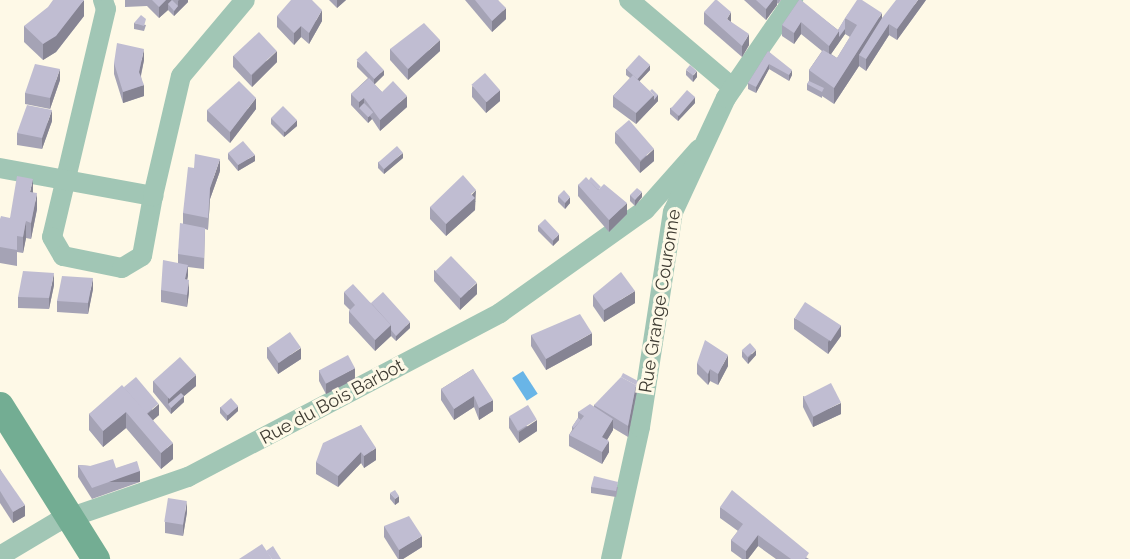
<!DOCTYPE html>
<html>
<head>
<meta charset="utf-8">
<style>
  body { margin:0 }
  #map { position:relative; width:1130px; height:559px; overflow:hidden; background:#fef9e7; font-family:Raleway,sans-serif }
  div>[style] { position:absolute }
  .water>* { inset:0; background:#69b5e7; transform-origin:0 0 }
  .street>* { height:20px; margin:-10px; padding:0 10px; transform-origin:10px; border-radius:10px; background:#a1c6b5 }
  .secondary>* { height:28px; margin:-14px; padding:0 14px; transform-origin:14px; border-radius:14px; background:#73ad93 }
  .wall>* { inset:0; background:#a5a3b5 }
  .shaded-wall>* { inset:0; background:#868493; transform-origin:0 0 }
  .building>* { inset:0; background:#c0bdd2; transform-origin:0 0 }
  span { translate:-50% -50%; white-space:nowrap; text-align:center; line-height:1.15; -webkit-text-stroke:6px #fef9e7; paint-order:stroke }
  .street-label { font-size:18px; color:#3e3b32 }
</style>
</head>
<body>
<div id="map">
  <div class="water">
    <div style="left:523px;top:371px;width:27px;height:13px;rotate:57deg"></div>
  </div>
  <div class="street">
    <div style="left:103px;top:0;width:9px;rotate:72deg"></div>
    <div style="left:106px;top:9px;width:234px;rotate:103.3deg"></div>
    <div style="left:52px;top:237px;width:22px;rotate:60deg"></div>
    <div style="left:63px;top:256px;width:60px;rotate:11.5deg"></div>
    <div style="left:122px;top:268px;width:23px;rotate:-31deg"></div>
    <div style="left:142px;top:256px;width:61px;rotate:-79.6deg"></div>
    <div style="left:629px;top:0;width:136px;rotate:40.2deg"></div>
    <div style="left:0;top:168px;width:156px;rotate:10.4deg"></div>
    <div style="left:153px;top:196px;width:123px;rotate:-76.9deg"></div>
    <div style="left:181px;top:76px;width:99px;rotate:-49.9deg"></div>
    <div style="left:0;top:556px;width:66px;rotate:-30.8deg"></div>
    <div style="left:57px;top:522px;width:139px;rotate:-19deg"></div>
    <div style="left:188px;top:477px;width:352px;rotate:-27.7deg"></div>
    <div style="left:500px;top:313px;width:178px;rotate:-35.4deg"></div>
    <div style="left:645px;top:210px;width:81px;rotate:-48.5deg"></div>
    <div style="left:611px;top:559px;width:135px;rotate:-77.6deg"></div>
    <div style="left:640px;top:427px;width:218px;rotate:-81.3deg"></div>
    <div style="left:673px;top:212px;width:126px;rotate:-65.1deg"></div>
    <div style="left:726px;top:98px;width:119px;rotate:-55.6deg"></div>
  </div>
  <div class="secondary">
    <div style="left:0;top:406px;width:181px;rotate:57.9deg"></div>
  </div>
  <div class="wall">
    <div style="clip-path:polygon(125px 0,188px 0,188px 2px,174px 16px,168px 10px,159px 18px,147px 6px,125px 7px)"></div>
    <div style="clip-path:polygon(329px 0,346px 0,337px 8px)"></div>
    <div style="clip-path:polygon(465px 0,498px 0,506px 19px,492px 32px)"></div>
    <div style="clip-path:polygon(744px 0,781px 0,778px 4px,777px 3px,777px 5px,766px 20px)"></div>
    <div style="clip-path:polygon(evenodd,799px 0,838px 30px,848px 14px,882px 18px,926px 0,897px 40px,889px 35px,866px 71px,859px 66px,834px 104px,822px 96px,822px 98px,807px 90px,807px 84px,809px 81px,809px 70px,822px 51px,801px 34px,794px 44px,782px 36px,782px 25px,799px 0,845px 34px,850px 37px,837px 58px,831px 54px,845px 34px)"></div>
    <div style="clip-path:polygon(704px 12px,731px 22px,749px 45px,742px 57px,704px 24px)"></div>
    <div style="clip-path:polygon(84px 16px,56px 52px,43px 60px,24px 42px,24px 26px)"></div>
    <div style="clip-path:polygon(277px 16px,322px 21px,309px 44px,301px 37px,294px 45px,277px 27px)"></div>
    <div style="clip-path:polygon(134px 23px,146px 25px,144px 31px,134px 29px)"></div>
    <div style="clip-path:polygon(390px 49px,440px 51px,408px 80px,390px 60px)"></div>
    <div style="clip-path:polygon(768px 51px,792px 75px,789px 81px,769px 69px,756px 93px,748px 89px,748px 83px)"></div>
    <div style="clip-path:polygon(233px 56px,277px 62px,252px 87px,233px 67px)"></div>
    <div style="clip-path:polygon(144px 60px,141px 76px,144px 96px,123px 103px,114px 74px,114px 63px)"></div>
    <div style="clip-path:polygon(357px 61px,384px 75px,374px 84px,382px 92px,407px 107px,380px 131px,372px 119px,368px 123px,351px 105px,351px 94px,368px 78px,357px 67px)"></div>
    <div style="clip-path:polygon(626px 69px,650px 70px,639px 81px,658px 101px,636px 124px,613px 107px,613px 96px,630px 78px,626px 75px)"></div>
    <div style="clip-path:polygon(686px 70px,697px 77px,693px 82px,686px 75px)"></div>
    <div style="clip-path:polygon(60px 80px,50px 109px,25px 104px,25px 93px)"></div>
    <div style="clip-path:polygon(472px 86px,500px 101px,486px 113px,472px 97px)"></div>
    <div style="clip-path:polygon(695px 103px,678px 121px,670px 114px,670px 108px)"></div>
    <div style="clip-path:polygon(256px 109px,230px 143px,207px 121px,207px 110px)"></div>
    <div style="clip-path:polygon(271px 118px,297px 126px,284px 137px,271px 124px)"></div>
    <div style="clip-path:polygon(52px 121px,42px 149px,17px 145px,17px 133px)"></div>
    <div style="clip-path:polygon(615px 132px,654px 161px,640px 173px,615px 143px)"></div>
    <div style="clip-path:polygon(228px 153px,255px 161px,238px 171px,228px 159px)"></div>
    <div style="clip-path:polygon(403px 158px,384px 174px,378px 168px,378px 162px)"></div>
    <div style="clip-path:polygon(220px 171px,210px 199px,208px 230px,205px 229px,204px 269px,188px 267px,187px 280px,189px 292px,187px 307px,161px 302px,161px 290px,178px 263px,178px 254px,183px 224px,183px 213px)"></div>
    <div style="clip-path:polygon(589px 180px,627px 214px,609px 232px,578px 196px,578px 185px)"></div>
    <div style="clip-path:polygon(33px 192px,37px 209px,31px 239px,26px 238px,23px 253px,17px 252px,17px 266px,0 263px,0 219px,10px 218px)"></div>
    <div style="clip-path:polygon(630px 195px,642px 197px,635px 206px,630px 201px)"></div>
    <div style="clip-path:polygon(558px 196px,570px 203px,565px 209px,558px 202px)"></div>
    <div style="clip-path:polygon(476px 201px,475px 202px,475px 210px,446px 236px,430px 219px,430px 207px)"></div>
    <div style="clip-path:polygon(538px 225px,559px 240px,553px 246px,538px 231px)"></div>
    <div style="clip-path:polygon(434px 270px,477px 294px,460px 310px,434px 281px)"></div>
    <div style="clip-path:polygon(54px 285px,49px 309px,18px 308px,18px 297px)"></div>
    <div style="clip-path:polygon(93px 289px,88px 314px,57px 312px,57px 301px)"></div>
    <div style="clip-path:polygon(344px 292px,371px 303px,410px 328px,396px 341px,391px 336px,375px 351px,349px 323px,349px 311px,350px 310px,344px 304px)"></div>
    <div style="clip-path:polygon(593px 295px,635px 303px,604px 322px,593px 306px)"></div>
    <div style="clip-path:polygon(794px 318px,841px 336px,828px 354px,794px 329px)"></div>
    <div style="clip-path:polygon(531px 335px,592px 345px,546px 370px,531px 346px)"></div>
    <div style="clip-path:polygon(267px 347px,301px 359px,278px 374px,267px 358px)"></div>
    <div style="clip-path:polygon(742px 351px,756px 355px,748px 364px,742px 357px)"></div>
    <div style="clip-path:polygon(697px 363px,728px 366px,718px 385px,710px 381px,708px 385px,697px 374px)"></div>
    <div style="clip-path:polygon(473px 369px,493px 411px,479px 420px,474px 407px,454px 420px,441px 400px,441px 389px)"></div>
    <div style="clip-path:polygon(319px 370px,355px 379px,326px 394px,319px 381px)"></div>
    <div style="clip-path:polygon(153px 381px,196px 386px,184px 396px,184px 402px,171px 414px,153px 392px)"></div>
    <div style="clip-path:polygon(638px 386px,628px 437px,613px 428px,613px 430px,607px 440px,609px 452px,602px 464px,569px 446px,569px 435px,572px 430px,572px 427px,578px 418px,578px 412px,594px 407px,594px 405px)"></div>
    <div style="clip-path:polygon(125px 388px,159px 415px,153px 420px,173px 459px,161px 469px,126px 428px,103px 447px,89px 430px,89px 414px)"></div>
    <div style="clip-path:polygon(803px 396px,841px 414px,813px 427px,803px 407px)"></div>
    <div style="clip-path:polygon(220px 407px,238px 411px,227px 421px,220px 413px)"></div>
    <div style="clip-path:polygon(509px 417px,537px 431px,519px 443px,509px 428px)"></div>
    <div style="clip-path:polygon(361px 425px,376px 460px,364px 468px,361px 463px,338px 487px,316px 474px,316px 462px)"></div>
    <div style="clip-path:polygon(78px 465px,116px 468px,140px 482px,92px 499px,78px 477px)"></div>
    <div style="clip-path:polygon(0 469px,25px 516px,13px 523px,0 503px)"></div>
    <div style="clip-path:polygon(591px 487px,618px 487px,616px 497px,591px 493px)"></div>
    <div style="clip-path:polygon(390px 493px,399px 502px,395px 505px,390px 499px)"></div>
    <div style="clip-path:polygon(720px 507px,809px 559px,776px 559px,758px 546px,748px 559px,742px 559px,731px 551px,731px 540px,738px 531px,720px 518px)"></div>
    <div style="clip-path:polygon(187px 512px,183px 536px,165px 533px,165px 522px)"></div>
    <div style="clip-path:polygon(384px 526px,422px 547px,403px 559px,398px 559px,384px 537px)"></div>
  </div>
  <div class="shaded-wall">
    <div style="clip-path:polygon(84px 0,84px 16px,56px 52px,43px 60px,43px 44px)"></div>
    <div style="clip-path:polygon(166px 0,172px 0,168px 4px,168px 10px,159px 18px,159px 7px)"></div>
    <div style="clip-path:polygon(179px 0,188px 0,188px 2px,178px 12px,178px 1px)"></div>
    <div style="clip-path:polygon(337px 0,346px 0,337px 8px)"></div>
    <div style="clip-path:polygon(773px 0,777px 0,777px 5px,766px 20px,766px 9px)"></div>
    <div style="clip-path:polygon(918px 0,926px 0,897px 40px,897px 29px)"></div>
    <div style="clip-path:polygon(178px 6px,178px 12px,174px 16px,174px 11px)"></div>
    <div style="clip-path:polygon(506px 8px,506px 19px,492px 32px,492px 21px)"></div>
    <div style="clip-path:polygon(322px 10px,322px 21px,309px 44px,309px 33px)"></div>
    <div style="clip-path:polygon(731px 12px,731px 23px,727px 19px)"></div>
    <div style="clip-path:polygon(882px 13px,882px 30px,859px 55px,859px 66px,834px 104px,834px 88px)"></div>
    <div style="clip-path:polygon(801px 22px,801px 34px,794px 44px,794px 33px)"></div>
    <div style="clip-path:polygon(889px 24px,889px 35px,866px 71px,866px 59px)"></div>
    <div style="clip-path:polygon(301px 26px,301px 37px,294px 45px,294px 33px)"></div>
    <div style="clip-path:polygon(845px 29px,845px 34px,829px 57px,829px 46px,839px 31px)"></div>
    <div style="clip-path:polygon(749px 34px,749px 45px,742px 57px,742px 46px)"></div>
    <div style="clip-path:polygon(440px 40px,440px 51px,408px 80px,408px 69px)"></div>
    <div style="clip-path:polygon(144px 49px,144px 60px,139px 83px,139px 72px)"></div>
    <div style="clip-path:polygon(277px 51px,277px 62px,252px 87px,252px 75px)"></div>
    <div style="clip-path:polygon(769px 64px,769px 69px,756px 93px,756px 87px)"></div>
    <div style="clip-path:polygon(650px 65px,650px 70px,637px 84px,637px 78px)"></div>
    <div style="clip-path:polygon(60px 69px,60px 80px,50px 109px,50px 98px)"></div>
    <div style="clip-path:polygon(384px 70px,384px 75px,374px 85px,374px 79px)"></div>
    <div style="clip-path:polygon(792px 70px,792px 75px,789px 81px,789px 75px)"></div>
    <div style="clip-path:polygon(697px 71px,697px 77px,693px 82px,693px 76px)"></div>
    <div style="clip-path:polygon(144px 85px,144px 96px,123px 103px,123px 92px)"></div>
    <div style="clip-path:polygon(500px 90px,500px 101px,486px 113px,486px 102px)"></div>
    <div style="clip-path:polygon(654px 95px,658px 95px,658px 101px,636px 124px,636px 113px)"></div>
    <div style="clip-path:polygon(407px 96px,407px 107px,380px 131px,380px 120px)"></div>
    <div style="clip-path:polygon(695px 97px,695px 103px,678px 121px,678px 115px)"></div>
    <div style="clip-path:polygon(256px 98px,256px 109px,230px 143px,230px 132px)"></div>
    <div style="clip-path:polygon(364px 98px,364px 109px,359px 108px,359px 113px,359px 102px)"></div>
    <div style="clip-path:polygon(52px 110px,52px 121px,42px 149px,42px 138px)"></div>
    <div style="clip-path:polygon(370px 116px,372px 119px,368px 123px,368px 117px)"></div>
    <div style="clip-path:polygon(297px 120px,297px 126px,284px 137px,284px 132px)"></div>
    <div style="clip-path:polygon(654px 149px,654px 161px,640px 173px,640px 162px)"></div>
    <div style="clip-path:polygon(403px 153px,403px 158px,384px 174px,384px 168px)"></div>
    <div style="clip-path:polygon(255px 155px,255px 161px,238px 171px,238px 165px)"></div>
    <div style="clip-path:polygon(220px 159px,220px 171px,210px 199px,208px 230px,210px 188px)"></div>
    <div style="clip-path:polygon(33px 179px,33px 195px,30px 192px)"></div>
    <div style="clip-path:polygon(476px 190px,475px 210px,446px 236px,446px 224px)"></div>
    <div style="clip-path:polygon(642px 192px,642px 197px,635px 206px,635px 200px)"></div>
    <div style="clip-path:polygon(37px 193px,37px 209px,31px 239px,31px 223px)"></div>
    <div style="clip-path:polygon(570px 197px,570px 203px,565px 209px,565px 203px)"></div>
    <div style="clip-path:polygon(627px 203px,627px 214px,609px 232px,609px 220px)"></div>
    <div style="clip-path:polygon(26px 221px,26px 238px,23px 253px,23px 237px)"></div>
    <div style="clip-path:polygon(559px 234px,559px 240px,553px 246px,553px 241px)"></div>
    <div style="clip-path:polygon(188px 265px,188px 276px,185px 291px,185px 279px)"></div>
    <div style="clip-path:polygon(54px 273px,54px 285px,49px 309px,49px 298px)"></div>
    <div style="clip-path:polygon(93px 278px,93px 289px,88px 314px,88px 303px)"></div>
    <div style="clip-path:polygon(189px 280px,189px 292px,187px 307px,187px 295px)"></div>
    <div style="clip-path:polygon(477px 283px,477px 294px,460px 310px,460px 298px)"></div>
    <div style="clip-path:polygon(635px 291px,635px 303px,604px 322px,604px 310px)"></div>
    <div style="clip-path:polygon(410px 322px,410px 328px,396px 341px,396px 336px)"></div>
    <div style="clip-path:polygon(391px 325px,391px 336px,375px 351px,375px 340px)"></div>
    <div style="clip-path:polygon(841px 325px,841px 336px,828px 354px,828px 342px)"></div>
    <div style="clip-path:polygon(592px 333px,592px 345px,546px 370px,546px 359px)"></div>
    <div style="clip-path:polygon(301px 348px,301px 359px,278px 374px,278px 363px)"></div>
    <div style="clip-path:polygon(756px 350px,756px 355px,748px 364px,748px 358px)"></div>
    <div style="clip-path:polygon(728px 355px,728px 366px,718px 385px,718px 374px)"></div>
    <div style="clip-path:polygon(355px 368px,355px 379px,326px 394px,326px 383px)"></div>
    <div style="clip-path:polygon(710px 369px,710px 381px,708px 385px,708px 374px)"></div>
    <div style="clip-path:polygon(196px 375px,196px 386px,171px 407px,168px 404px,168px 398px)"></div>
    <div style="clip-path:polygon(638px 381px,638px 386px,628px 437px,628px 426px,636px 385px)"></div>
    <div style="clip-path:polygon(184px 396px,184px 402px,171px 414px,171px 408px)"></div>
    <div style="clip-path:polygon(474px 396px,474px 407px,454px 420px,454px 409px)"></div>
    <div style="clip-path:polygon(493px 400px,493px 411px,479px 420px,479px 408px)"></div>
    <div style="clip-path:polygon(841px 403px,841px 414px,813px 427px,813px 416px)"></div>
    <div style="clip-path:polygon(159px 404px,159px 415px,145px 427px,145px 416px)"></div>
    <div style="clip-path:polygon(238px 406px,238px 411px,227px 421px,227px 415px)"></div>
    <div style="clip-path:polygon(126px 412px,126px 428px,103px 447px,103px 431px)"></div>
    <div style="clip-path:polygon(613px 419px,613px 430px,602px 448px,602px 437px)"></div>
    <div style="clip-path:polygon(537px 420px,537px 431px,519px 443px,519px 432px)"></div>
    <div style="clip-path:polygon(609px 441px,609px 452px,602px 464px,602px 452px)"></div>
    <div style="clip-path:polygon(173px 443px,173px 459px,161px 469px,161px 453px)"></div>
    <div style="clip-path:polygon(376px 448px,376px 460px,364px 468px,364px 456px)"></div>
    <div style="clip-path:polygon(361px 452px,361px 463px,338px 487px,338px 476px)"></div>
    <div style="left:140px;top:471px;width:11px;height:51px;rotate:90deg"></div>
    <div style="clip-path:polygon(399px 496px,399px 502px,395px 505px,395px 499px)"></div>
    <div style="clip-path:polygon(187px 501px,187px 512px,183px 536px,183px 525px)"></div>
    <div style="clip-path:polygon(25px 505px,25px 516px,13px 523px,13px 512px)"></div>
    <div style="clip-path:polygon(758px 535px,758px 546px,748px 559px,746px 559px,746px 551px)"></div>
    <div style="clip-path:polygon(422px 536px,422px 547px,403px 559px,399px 559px,399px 550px)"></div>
  </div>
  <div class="building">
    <div style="clip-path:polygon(53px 0,84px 0,56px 36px,43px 44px,24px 26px,48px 7px)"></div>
    <div style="clip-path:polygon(152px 0,166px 0,159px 7px)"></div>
    <div style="clip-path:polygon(172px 0,178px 6px,174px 11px,168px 4px)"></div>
    <div style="clip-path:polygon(291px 0,312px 0,322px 10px,309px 33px,301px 26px,294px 33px,277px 16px)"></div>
    <div style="clip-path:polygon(475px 0,498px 0,506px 8px,492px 21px)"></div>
    <div style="clip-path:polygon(715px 0,717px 0,731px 12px,727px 19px,749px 34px,742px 46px,704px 12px)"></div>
    <div style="clip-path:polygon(756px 0,773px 0,766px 9px)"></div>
    <div style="clip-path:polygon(799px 0,801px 0,839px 31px,829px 46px,801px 22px,794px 33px,782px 25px)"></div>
    <div style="clip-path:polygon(857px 0,862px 0,882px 13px,834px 88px,809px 70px,823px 50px,837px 58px,857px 25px,845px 18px)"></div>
    <div style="clip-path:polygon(896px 0,918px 0,897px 29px,889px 24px,866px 59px,859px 55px,882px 18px)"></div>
    <div style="clip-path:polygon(141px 15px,146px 19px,144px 26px,134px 23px)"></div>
    <div style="clip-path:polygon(845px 18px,845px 29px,839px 37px,839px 31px,838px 30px)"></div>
    <div style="clip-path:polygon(424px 23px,440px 40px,408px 69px,390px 49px)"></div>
    <div style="left:259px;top:32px;width:26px;height:35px;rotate:47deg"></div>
    <div style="clip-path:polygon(117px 43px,144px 49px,139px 72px,144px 85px,123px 92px,114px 63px)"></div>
    <div style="left:366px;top:51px;width:26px;height:13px;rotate:47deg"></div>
    <div style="clip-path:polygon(768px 51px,792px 70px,789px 75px,769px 64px,756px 87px,748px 83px)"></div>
    <div style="left:639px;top:55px;width:15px;height:19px;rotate:42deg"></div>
    <div style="clip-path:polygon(35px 64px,60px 69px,50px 98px,25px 93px)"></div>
    <div style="left:690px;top:65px;width:9px;height:6px;rotate:41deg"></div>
    <div style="left:485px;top:73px;width:23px;height:18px;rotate:49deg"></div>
    <div style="clip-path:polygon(633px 75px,654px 95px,636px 113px,613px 96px)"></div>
    <div style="clip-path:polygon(369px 78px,382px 92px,393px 81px,407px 96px,380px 120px,364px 98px,359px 102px,351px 94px)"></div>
    <div style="clip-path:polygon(239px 81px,256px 98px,230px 132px,207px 110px)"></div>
    <div style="clip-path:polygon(809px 81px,824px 88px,822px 92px,807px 84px)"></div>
    <div style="clip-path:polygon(652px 89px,658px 95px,654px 100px,654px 95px,650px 91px)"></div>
    <div style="left:687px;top:90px;width:11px;height:25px;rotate:41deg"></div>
    <div style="left:364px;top:103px;width:13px;height:7px;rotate:45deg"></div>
    <div style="clip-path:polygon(27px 105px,52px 110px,42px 138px,17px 133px)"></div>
    <div style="left:283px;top:106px;width:20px;height:17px;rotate:45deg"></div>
    <div style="left:629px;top:120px;width:38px;height:18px;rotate:49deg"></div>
    <div style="clip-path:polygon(243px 141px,255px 155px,238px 165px,228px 153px)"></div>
    <div style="left:397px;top:146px;width:9px;height:25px;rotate:49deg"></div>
    <div style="clip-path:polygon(195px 154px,220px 159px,210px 188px,208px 218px,183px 213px,188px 167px,194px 168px)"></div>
    <div style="clip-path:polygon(463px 175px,476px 190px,471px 194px,475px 198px,446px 224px,430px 207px)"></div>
    <div style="clip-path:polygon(17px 176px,33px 179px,30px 192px,37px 193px,31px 223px,26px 221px,23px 237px,17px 236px,17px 250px,0 247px,0 219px,1px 216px,10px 218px)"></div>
    <div style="clip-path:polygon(586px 177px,598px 190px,604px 184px,627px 203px,609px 220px,578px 185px)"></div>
    <div style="clip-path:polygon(591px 177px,601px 187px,598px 190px,589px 180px)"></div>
    <div style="clip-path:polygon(637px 188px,642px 192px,635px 200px,630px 195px)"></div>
    <div style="clip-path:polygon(564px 190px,570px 197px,565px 203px,558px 196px)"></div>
    <div style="left:545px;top:219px;width:21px;height:9px;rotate:47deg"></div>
    <div style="clip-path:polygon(180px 223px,205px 228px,204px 258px,178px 254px)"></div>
    <div style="left:451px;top:256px;width:37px;height:22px;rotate:46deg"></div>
    <div style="clip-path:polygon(163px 260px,188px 265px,185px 279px,189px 280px,187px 295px,161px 290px)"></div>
    <div style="clip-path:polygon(23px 271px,54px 273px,49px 298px,18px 297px)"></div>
    <div style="clip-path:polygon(621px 272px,635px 291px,604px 310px,593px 295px)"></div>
    <div style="clip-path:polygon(62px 276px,93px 278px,88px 303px,57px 301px)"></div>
    <div style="clip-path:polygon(353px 284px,391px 325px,375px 340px,349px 311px,355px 305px,344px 292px)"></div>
    <div style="clip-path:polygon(383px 292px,410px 322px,396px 336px,391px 330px,391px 325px,371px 303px)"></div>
    <div style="left:805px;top:302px;width:43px;height:19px;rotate:33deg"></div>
    <div style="clip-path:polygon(580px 314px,592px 333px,546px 359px,531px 335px)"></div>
    <div style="left:290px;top:332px;width:19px;height:27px;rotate:55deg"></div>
    <div style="clip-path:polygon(705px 340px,728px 355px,718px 374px,710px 369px,708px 374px,697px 363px)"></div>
    <div style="left:750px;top:343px;width:9px;height:11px;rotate:49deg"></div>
    <div style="left:348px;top:355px;width:15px;height:33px;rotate:62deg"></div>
    <div style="left:180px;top:357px;width:24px;height:36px;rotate:48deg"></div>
    <div style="clip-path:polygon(473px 369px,493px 400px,479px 408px,474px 396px,454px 409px,441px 389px)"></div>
    <div style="clip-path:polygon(623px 373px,638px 381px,636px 390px,636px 385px,621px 377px)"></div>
    <div style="left:136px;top:377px;width:35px;height:16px;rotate:50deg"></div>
    <div style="clip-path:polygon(621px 377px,636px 385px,628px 426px,594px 405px)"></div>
    <div style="left:831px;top:383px;width:22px;height:31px;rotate:63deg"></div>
    <div style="clip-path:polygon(122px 385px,173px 443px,161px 453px,126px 412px,103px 431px,89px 414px)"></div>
    <div style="clip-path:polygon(181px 393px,184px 396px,171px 408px,168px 404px)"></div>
    <div style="left:231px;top:398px;width:11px;height:14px;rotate:49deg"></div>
    <div style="clip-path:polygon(590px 404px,613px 419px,602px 437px,609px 441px,602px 452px,569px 435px,584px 416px,578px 412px)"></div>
    <div style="left:528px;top:405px;width:17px;height:22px;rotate:59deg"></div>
    <div style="clip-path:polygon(578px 418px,581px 420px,574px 428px,572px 427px)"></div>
    <div style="clip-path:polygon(361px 425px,376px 448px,364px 456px,361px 452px,338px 476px,316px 462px,323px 443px)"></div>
    <div style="clip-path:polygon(113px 459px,116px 468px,137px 461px,140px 471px,92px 488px,78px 465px,90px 466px)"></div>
    <div style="clip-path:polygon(0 469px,25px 505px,13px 512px,0 491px)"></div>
    <div style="clip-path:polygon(594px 476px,618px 482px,616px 491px,591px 487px)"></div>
    <div style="clip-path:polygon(395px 490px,399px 496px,395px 499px,390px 493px)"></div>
    <div style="clip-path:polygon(732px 490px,809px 553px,805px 559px,791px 559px,758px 535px,746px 551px,731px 540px,743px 524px,720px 507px)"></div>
    <div style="left:168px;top:498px;width:19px;height:24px;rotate:9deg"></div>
    <div style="clip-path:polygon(409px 516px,422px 536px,399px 550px,384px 526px)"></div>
    <div style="clip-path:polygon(262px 544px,272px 559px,239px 559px)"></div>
    <div style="clip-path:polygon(273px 546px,281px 559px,272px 559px,266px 551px)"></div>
  </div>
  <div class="street-label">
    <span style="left:660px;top:301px;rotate:-81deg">Rue Grange Couronne</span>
    <span style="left:332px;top:402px;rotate:-28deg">Rue du Bois Barbot</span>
  </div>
</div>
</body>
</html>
